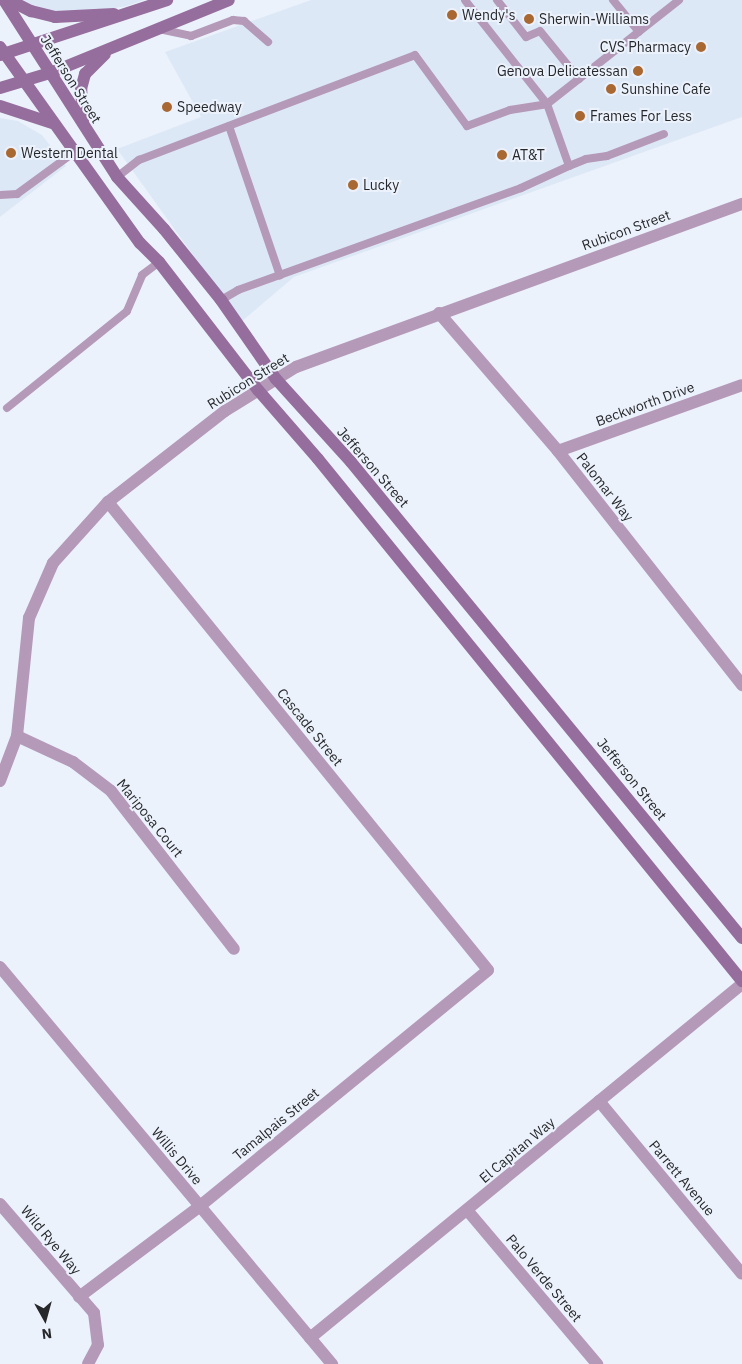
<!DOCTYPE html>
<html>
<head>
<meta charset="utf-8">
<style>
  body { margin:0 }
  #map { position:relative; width:742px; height:1364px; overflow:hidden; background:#ecf2fb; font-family:"IBM Plex Sans",sans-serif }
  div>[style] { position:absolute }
  .built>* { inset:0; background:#dde8f7 }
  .service>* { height:8px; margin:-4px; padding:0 4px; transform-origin:4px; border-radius:4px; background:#b599b9 }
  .minor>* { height:12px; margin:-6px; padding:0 6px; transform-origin:6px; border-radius:6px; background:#b599b9 }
  .secondary>* { height:12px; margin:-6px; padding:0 6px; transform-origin:6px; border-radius:6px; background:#966e9d }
  .dots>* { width:14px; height:14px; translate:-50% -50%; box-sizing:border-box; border:2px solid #ecf2fb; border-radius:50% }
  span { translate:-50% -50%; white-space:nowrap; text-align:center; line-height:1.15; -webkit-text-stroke:4px #ecf2fb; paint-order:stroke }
  .poi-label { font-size:14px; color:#26282b }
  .left { translate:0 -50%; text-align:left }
  .right { translate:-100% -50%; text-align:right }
  .street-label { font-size:14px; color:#26282b }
  .north { position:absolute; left:20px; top:1294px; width:50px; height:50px; -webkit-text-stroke:4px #ecf2fb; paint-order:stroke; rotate:173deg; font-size:14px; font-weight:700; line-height:20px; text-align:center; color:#26282b }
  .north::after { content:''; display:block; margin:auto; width:18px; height:22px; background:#26282b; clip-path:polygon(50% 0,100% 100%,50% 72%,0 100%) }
</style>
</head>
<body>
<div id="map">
  <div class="built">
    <div style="clip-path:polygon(9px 0,144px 0,127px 6px,69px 16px)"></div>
    <div style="clip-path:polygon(311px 0,742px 0,742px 117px,294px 277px,241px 322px,117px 149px,201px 117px,165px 52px)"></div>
    <div style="clip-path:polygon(0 118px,18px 121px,42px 135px,66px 166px,0 217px)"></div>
  </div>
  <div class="service">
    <div style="left:497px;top:0;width:47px;rotate:51.9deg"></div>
    <div style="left:526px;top:37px;width:15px;rotate:-23deg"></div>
    <div style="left:540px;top:31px;width:62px;rotate:50.9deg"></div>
    <div style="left:613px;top:0;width:41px;rotate:50.9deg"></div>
    <div style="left:159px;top:29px;width:33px;rotate:12deg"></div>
    <div style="left:191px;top:36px;width:45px;rotate:-20.9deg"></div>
    <div style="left:233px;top:20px;width:11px;rotate:5deg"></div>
    <div style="left:244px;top:21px;width:32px;rotate:41deg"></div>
    <div style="left:229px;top:126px;width:158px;rotate:71.2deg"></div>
    <div style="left:569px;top:166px;width:18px;rotate:-22deg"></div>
    <div style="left:586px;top:159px;width:21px;rotate:-8deg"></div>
    <div style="left:607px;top:156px;width:61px;rotate:-21.1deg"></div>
    <div style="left:117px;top:177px;width:28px;rotate:-38deg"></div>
    <div style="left:139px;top:160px;width:295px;rotate:-20.8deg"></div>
    <div style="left:415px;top:55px;width:88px;rotate:53.8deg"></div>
    <div style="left:467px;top:126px;width:46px;rotate:-20.4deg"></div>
    <div style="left:510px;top:110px;width:37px;rotate:-9deg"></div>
    <div style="left:547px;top:104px;width:168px;rotate:-38.2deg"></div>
    <div style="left:0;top:195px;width:17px;rotate:-3deg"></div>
    <div style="left:17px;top:194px;width:69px;rotate:-36.2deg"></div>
    <div style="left:221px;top:300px;width:20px;rotate:-30deg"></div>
    <div style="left:238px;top:290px;width:301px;rotate:-19.8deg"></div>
    <div style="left:521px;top:188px;width:53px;rotate:-24.6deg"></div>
    <div style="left:569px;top:166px;width:66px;rotate:-109.5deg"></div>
    <div style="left:547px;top:104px;width:132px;rotate:-128.3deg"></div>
    <div style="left:7px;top:408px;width:154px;rotate:-38.9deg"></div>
    <div style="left:127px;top:311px;width:39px;rotate:-67deg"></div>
    <div style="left:142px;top:275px;width:21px;rotate:-37deg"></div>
  </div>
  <div class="minor">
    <div style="left:439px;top:313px;width:182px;rotate:49.2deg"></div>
    <div style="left:558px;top:451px;width:298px;rotate:51.8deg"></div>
    <div style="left:558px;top:451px;width:195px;rotate:-19.7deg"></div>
    <div style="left:17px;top:736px;width:62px;rotate:24.9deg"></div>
    <div style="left:73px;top:762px;width:48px;rotate:37.3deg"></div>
    <div style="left:111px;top:791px;width:200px;rotate:52.1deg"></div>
    <div style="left:0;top:781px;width:48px;rotate:-69.3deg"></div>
    <div style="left:17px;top:736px;width:119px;rotate:-84.2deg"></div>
    <div style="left:29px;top:618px;width:60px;rotate:-66.4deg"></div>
    <div style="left:53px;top:563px;width:82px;rotate:-48deg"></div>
    <div style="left:108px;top:502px;width:148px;rotate:-37.9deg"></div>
    <div style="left:225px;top:411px;width:84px;rotate:-31.8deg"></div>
    <div style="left:296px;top:367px;width:475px;rotate:-20.1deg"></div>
    <div style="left:0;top:967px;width:518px;rotate:50.1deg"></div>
    <div style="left:599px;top:1101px;width:224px;rotate:50.4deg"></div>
    <div style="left:0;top:1204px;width:144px;rotate:49.2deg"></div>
    <div style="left:94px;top:1313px;width:32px;rotate:83deg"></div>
    <div style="left:98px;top:1345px;width:21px;rotate:118deg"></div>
    <div style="left:467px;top:1210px;width:202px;rotate:49.8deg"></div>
    <div style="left:79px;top:1297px;width:151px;rotate:-36.9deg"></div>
    <div style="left:200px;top:1206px;width:372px;rotate:-39.3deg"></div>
    <div style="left:488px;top:970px;width:603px;rotate:-129.08deg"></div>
    <div style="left:310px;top:1338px;width:559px;rotate:-39.33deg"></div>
  </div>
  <div class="secondary">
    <div style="left:4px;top:0;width:210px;rotate:57.4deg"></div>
    <div style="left:117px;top:177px;width:70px;rotate:47.9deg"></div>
    <div style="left:164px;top:229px;width:91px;rotate:51.2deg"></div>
    <div style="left:221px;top:300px;width:96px;rotate:55.2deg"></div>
    <div style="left:276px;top:379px;width:112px;rotate:47.9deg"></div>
    <div style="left:351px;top:462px;width:616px;rotate:50.6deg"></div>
    <div style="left:9px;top:0;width:25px;rotate:27deg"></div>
    <div style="left:31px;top:11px;width:25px;rotate:14deg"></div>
    <div style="left:55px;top:17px;width:59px;rotate:-2.9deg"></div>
    <div style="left:0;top:47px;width:241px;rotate:54.5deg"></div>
    <div style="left:140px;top:243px;width:27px;rotate:45deg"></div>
    <div style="left:159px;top:262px;width:162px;rotate:52.3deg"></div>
    <div style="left:258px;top:390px;width:91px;rotate:49deg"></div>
    <div style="left:318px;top:459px;width:673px;rotate:50.91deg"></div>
    <div style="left:0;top:55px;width:176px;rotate:-18.2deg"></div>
    <div style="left:0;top:88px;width:52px;rotate:-16.7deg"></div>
    <div style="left:50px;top:73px;width:193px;rotate:-22.2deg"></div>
    <div style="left:0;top:106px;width:55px;rotate:18.1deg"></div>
    <div style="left:83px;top:123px;width:34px;rotate:-93deg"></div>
    <div style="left:81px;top:89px;width:16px;rotate:-75deg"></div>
    <div style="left:85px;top:74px;width:28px;rotate:-45deg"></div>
  </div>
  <div class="dots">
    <div style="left:452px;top:15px;background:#a96732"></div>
    <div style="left:529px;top:19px;background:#a96732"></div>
    <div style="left:701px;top:47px;background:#a96732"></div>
    <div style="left:638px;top:71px;background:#a96732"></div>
    <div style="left:611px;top:89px;background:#a96732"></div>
    <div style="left:167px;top:107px;background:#a96732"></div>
    <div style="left:580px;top:116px;background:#a96732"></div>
    <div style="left:11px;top:153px;background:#a96732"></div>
    <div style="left:502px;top:155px;background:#a96732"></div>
    <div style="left:353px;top:185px;background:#a96732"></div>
  </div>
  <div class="poi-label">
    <span class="left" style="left:462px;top:15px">Wendy's</span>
    <span class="left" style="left:539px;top:19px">Sherwin-Williams</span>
    <span class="right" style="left:691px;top:47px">CVS Pharmacy</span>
    <span class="right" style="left:628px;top:71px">Genova Delicatessan</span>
    <span class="left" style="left:621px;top:89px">Sunshine Cafe</span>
    <span class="left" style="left:177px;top:107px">Speedway</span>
    <span class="left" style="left:590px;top:116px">Frames For Less</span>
    <span class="left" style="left:21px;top:153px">Western Dental</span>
    <span class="left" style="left:512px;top:155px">AT&amp;T</span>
    <span class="left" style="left:363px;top:185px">Lucky</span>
  </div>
  <div class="street-label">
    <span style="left:71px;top:79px;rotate:58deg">Jefferson Street</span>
    <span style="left:626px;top:230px;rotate:-20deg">Rubicon Street</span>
    <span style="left:248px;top:381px;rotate:-32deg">Rubicon Street</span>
    <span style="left:645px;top:404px;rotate:-20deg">Beckworth Drive</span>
    <span style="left:373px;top:467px;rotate:49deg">Jefferson Street</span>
    <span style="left:605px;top:487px;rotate:52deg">Palomar Way</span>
    <span style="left:310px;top:727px;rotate:51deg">Cascade Street</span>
    <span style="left:632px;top:779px;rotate:51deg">Jefferson Street</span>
    <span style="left:150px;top:818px;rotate:51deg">Mariposa Court</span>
    <span style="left:276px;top:1124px;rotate:-39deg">Tamalpais Street</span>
    <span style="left:517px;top:1150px;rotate:-40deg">El Capitan Way</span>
    <span style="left:177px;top:1156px;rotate:50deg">Willis Drive</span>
    <span style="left:682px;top:1178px;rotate:50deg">Parrett Avenue</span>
    <span style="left:51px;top:1240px;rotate:50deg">Wild Rye Way</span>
    <span style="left:544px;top:1278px;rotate:50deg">Palo Verde Street</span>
  </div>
  <div class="north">N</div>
</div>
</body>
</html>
